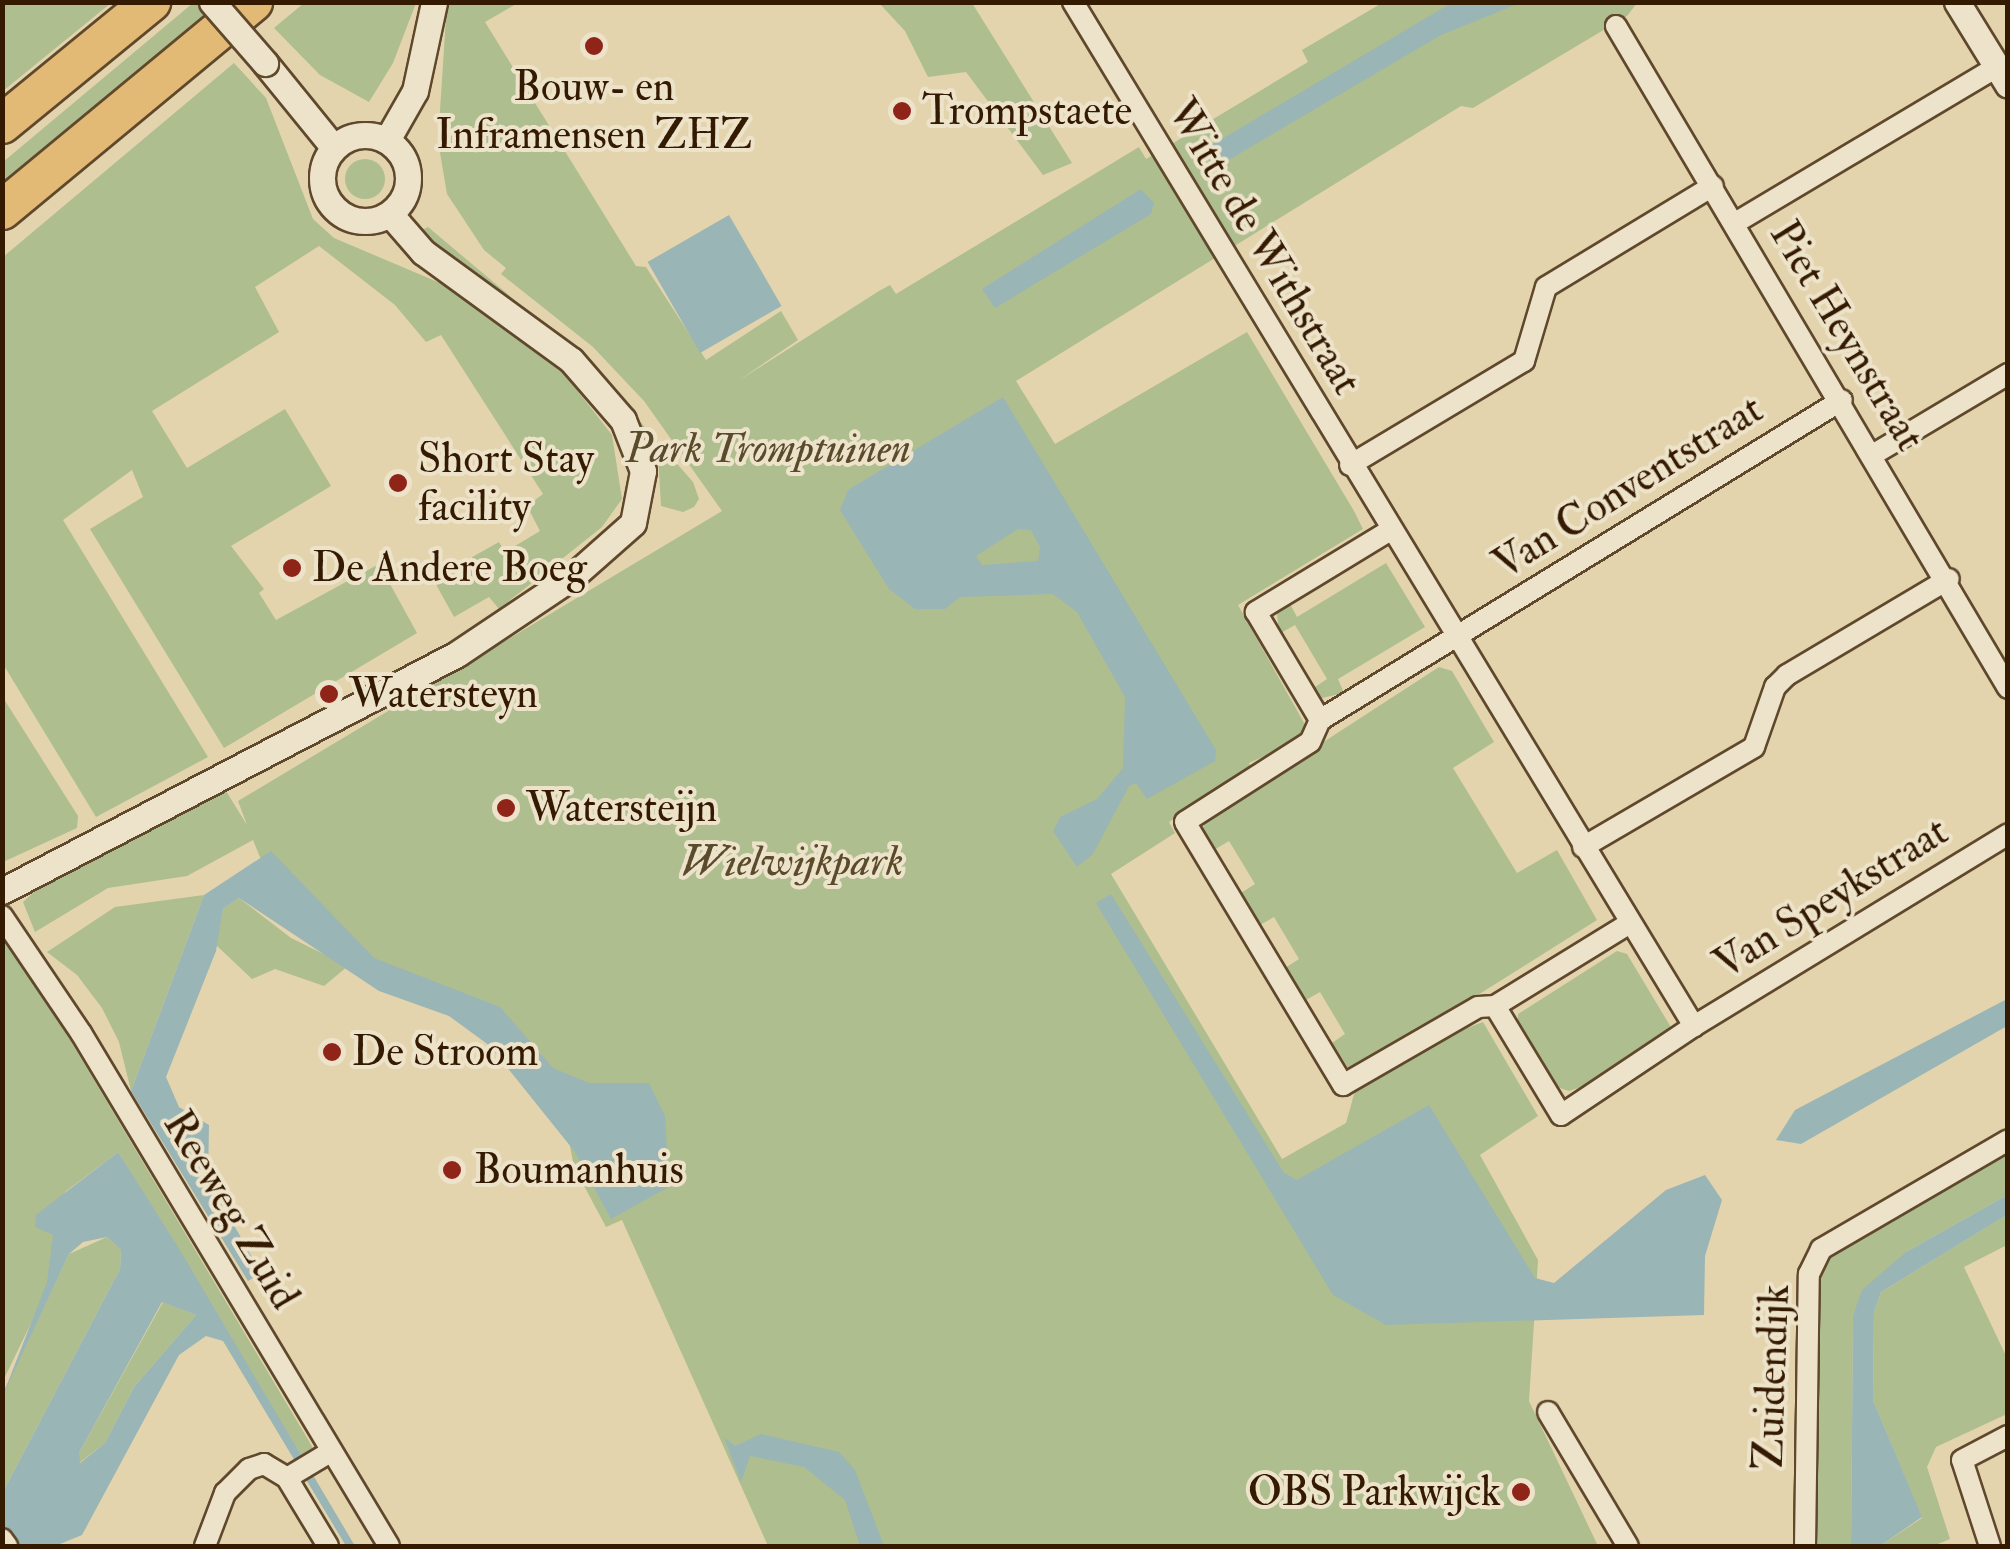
<!DOCTYPE html>
<html>
<head>
<meta charset="utf-8">
<style>
  body { margin:0 }
  #map { position:relative; width:2010px; height:1549px; overflow:hidden; background:#e3d4ad; font-family:"IM FELL Double Pica",serif }
  div>[style] { position:absolute }
  .green>* { inset:0; background:#aebe8f }
  .round { border-radius:50% }
  .water>* { inset:0; background:#9ab5b5; transform-origin:0 0 }
  .roads { filter:drop-shadow(2px 0 #60482c) drop-shadow(-2px 0 #60482c) drop-shadow(0 2px #60482c) drop-shadow(0 -2px #60482c) }
  .minor>* { height:20px; margin:-10px; padding:0 10px; transform-origin:10px; border-radius:10px; background:#ede3ca }
  .tertiary>* { height:25px; margin:-12.5px; padding:0 12.5px; transform-origin:12.5px; border-radius:12.5px; background:#ede3ca }
  .tertiary>.ring { margin:-12.5px; padding:0; box-sizing:content-box; background:none; border:25px solid #ede3ca; border-radius:50% }
  .motorway>* { height:38px; margin:-19px; padding:0 19px; transform-origin:19px; border-radius:19px; background:#e2ba76 }
  .bridges { filter:drop-shadow(2px 0 #60482c) drop-shadow(-2px 0 #60482c) drop-shadow(0 2px #60482c) drop-shadow(0 -2px #60482c) }
  .tertiary-bridge>* { height:25px; margin:-12.5px; padding:0 12.5px; transform-origin:12.5px; border-radius:12.5px; background:#ede3ca }
  .dots>* { width:28px; height:28px; translate:-50% -50%; box-sizing:border-box; border:5px solid #ede3ca; border-radius:50% }
  span { translate:-50% -50%; white-space:nowrap; text-align:center; line-height:1.15; -webkit-text-stroke:8px #ede3ca; paint-order:stroke }
  .poi-label { font-size:42px; color:#341a01 }
  .left { translate:0 -50%; text-align:left }
  .right { translate:-100% -50%; text-align:right }
  .street-label { font-size:42px; color:#341a01 }
  .park-label { font-size:42px; color:#594b2c; font-style:italic }
  .frame { position:absolute; inset:0; border:5px solid #341a01; pointer-events:none }
</style>
</head>
<body>
<div id="map">
  <div class="green">
    <div style="clip-path:polygon(3px 2px,111px 2px,111px 3px,3px 91px)"></div>
    <div style="clip-path:polygon(193px 3px,220px 3px,3px 187px,3px 162px)"></div>
    <div style="clip-path:polygon(304px 3px,416px 3px,393px 63px,369px 102px,320px 75px,274px 28px)"></div>
    <div style="clip-path:polygon(447px 3px,518px 3px,485px 22px,636px 266px,646px 267px,706px 360px,781px 311px,798px 340px,738px 381px,879px 291px,890px 285px,896px 294px,1139px 147px,1146px 159px,1175px 142px,1308px 62px,1302px 50px,1382px 3px,1637px 3px,1627px 16px,1473px 108px,1461px 106px,1016px 381px,1055px 444px,1247px 332px,1354px 511px,1363px 529px,1238px 605px,1308px 730px,1272px 759px,1269px 754px,1249px 763px,1253px 771px,1169px 822px,1175px 833px,1111px 874px,1282px 1159px,1346px 1123px,1356px 1087px,1424px 1044px,1483px 1022px,1538px 1116px,1480px 1155px,1538px 1260px,1529px 1401px,1598px 1546px,768px 1546px,622px 1220px,606px 1227px,574px 1167px,556px 1073px,277px 899px,253px 840px,187px 876px,108px 888px,35px 932px,23px 902px,35px 891px,226px 791px,247px 825px,238px 801px,722px 511px,644px 401px,593px 347px,501px 274px,506px 268px,484px 250px,447px 194px,438px 141px)"></div>
    <div style="clip-path:polygon(879px 3px,972px 3px,1072px 163px,1043px 175px,966px 72px,928px 77px,905px 31px)"></div>
    <div style="clip-path:polygon(234px 63px,266px 98px,313px 219px,334px 238px,459px 291px,559px 367px,612px 435px,622px 499px,602px 527px,499px 609px,489px 597px,454px 617px,433px 579px,499px 542px,505px 552px,540px 531px,527px 506px,543px 494px,441px 335px,426px 342px,395px 305px,319px 246px,255px 287px,279px 332px,152px 411px,187px 468px,285px 409px,331px 486px,231px 546px,264px 589px,259px 593px,276px 620px,379px 564px,417px 633px,224px 748px,90px 529px,143px 497px,132px 470px,63px 520px,208px 757px,96px 817px,3px 664px,3px 257px)"></div>
    <div class="round" style="left:345px;top:159px;width:40px;height:40px"></div>
    <div style="clip-path:polygon(428px 227px,587px 361px,693px 482px,699px 499px,694px 507px,683px 512px,661px 506px,658px 455px,631px 413px,571px 349px,433px 243px,422px 230px)"></div>
    <div style="clip-path:polygon(1386px 563px,1425px 627px,1338px 679px,1344px 693px,1322px 698px,1312px 689px,1327px 679px,1295px 625px,1279px 634px,1277px 613px,1290px 604px,1297px 617px)"></div>
    <div style="clip-path:polygon(1439px 667px,1452px 671px,1494px 742px,1453px 768px,1517px 873px,1557px 850px,1597px 920px,1352px 1074px,1332px 1043px,1345px 1034px,1320px 992px,1306px 1000px,1285px 968px,1299px 959px,1274px 917px,1260px 925px,1241px 893px,1255px 884px,1229px 841px,1214px 850px,1202px 830px,1208px 817px)"></div>
    <div style="clip-path:polygon(2px 696px,78px 816px,77px 828px,3px 862px)"></div>
    <div style="clip-path:polygon(204px 895px,131px 1091px,119px 1042px,102px 1008px,77px 975px,47px 952px,115px 907px)"></div>
    <div style="clip-path:polygon(239px 898px,291px 938px,348px 966px,324px 986px,275px 969px,252px 979px,216px 945px,223px 909px)"></div>
    <div style="clip-path:polygon(3px 927px,313px 1448px,301px 1455px,118px 1152px,65px 1192px,49px 1286px,3px 1381px)"></div>
    <div style="clip-path:polygon(1617px 951px,1627px 954px,1672px 1029px,1590px 1084px,1569px 1091px,1554px 1086px,1518px 1027px,1518px 1014px)"></div>
    <div style="clip-path:polygon(2007px 1153px,2007px 1195px,1906px 1252px,1853px 1316px,1851px 1546px,1809px 1546px,1820px 1268px,1843px 1245px)"></div>
    <div style="clip-path:polygon(2007px 1215px,2007px 1245px,1964px 1267px,2007px 1358px,2007px 1414px,1936px 1447px,1927px 1467px,1950px 1539px,1933px 1546px,1880px 1546px,1922px 1518px,1873px 1400px,1874px 1312px,1881px 1292px)"></div>
    <div style="clip-path:polygon(107px 1237px,121px 1250px,120px 1269px,3px 1492px,2px 1395px,69px 1254px)"></div>
    <div style="clip-path:polygon(163px 1302px,196px 1315px,134px 1387px,105px 1443px,79px 1463px,79px 1453px)"></div>
  </div>
  <div class="water">
    <div style="clip-path:polygon(1453px 2px,1520px 3px,1441px 35px,1220px 165px,1210px 146px)"></div>
    <div style="clip-path:polygon(1141px 189px,1154px 203px,1151px 214px,995px 308px,982px 289px)"></div>
    <div style="left:729px;top:215px;width:105px;height:94px;rotate:60deg"></div>
    <div style="clip-path:polygon(evenodd,1003px 397px,1216px 750px,1215px 761px,1147px 799px,1136px 783px,1129px 786px,1093px 854px,1077px 867px,1053px 831px,1060px 817px,1097px 799px,1123px 768px,1125px 697px,1077px 612px,1053px 594px,960px 597px,945px 609px,915px 609px,889px 589px,840px 510px,848px 490px,1003px 397px,1018px 529px,1031px 530px,1040px 547px,1038px 561px,982px 565px,976px 556px,1018px 529px)"></div>
    <div style="clip-path:polygon(271px 851px,374px 958px,500px 1007px,553px 1068px,589px 1083px,649px 1083px,665px 1116px,669px 1187px,611px 1219px,575px 1152px,490px 1046px,449px 1016px,379px 991px,239px 898px,223px 909px,216px 951px,166px 1077px,179px 1107px,209px 1125px,208px 1179px,261px 1273px,248px 1281px,131px 1091px,204px 895px)"></div>
    <div style="clip-path:polygon(1111px 894px,1284px 1173px,1297px 1180px,1429px 1105px,1535px 1278px,1554px 1283px,1666px 1190px,1705px 1175px,1722px 1200px,1705px 1256px,1704px 1315px,1386px 1325px,1333px 1295px,1096px 903px)"></div>
    <div style="clip-path:polygon(2007px 999px,2007px 1026px,1801px 1144px,1776px 1140px,1795px 1110px)"></div>
    <div style="clip-path:polygon(evenodd,118px 1152px,178px 1247px,355px 1546px,346px 1546px,223px 1341px,206px 1336px,179px 1355px,82px 1535px,55px 1546px,3px 1546px,3px 1492px,120px 1269px,121px 1250px,107px 1237px,83px 1242px,69px 1254px,3px 1395px,47px 1282px,53px 1235px,35px 1227px,36px 1215px,118px 1152px,162px 1302px,196px 1315px,134px 1387px,105px 1443px,80px 1463px,79px 1453px,162px 1302px)"></div>
    <div style="clip-path:polygon(2007px 1195px,2007px 1215px,1881px 1292px,1874px 1312px,1873px 1400px,1922px 1517px,1880px 1546px,1851px 1546px,1853px 1316px,1862px 1290px,1906px 1252px)"></div>
    <div style="clip-path:polygon(761px 1434px,839px 1452px,855px 1470px,884px 1546px,860px 1546px,845px 1500px,804px 1467px,750px 1456px,741px 1482px,724px 1437px,735px 1446px)"></div>
  </div>
  <div class="roads">
    <div class="minor">
      <div style="left:1073px;top:2px;width:1198px;rotate:58.77deg"></div>
      <div style="left:1694px;top:1026px;width:160px;rotate:146.2deg"></div>
      <div style="left:1561px;top:1115px;width:127px;rotate:-121.2deg"></div>
      <div style="left:1495px;top:1006px;width:158px;rotate:-31.6deg"></div>
      <div style="left:1616px;top:26px;width:769px;rotate:59.37deg"></div>
      <div style="left:1735px;top:223px;width:305px;rotate:-30.8deg"></div>
      <div style="left:1874px;top:454px;width:156px;rotate:-30.8deg"></div>
      <div style="left:1350px;top:465px;width:203px;rotate:-30.9deg"></div>
      <div style="left:1524px;top:361px;width:77px;rotate:-73.4deg"></div>
      <div style="left:1546px;top:287px;width:195px;rotate:-31.2deg"></div>
      <div style="left:1389px;top:531px;width:156px;rotate:148.7deg"></div>
      <div style="left:1256px;top:612px;width:126px;rotate:59.3deg"></div>
      <div style="left:1320px;top:720px;width:612px;rotate:-31.51deg"></div>
      <div style="left:1320px;top:720px;width:24px;rotate:114deg"></div>
      <div style="left:1310px;top:742px;width:148px;rotate:147.4deg"></div>
      <div style="left:1185px;top:822px;width:307px;rotate:59deg"></div>
      <div style="left:1343px;top:1085px;width:156px;rotate:-30deg"></div>
      <div style="left:1478px;top:1007px;width:17px;rotate:-3deg"></div>
      <div style="left:1583px;top:847px;width:198px;rotate:-30.3deg"></div>
      <div style="left:1754px;top:747px;width:64px;rotate:-70.7deg"></div>
      <div style="left:1775px;top:687px;width:17px;rotate:-45deg"></div>
      <div style="left:1787px;top:675px;width:188px;rotate:-30.7deg"></div>
      <div style="left:2px;top:916px;width:141px;rotate:56deg"></div>
      <div style="left:81px;top:1033px;width:598px;rotate:59.02deg"></div>
      <div style="left:1694px;top:1026px;width:368px;rotate:-31.4deg"></div>
      <div style="left:1548px;top:1412px;width:156px;rotate:59.2deg"></div>
      <div style="left:287px;top:1478px;width:52px;rotate:-31deg"></div>
      <div style="left:2px;top:1539px;width:9px;rotate:54deg"></div>
      <div style="left:205px;top:1546px;width:57px;rotate:-69.3deg"></div>
      <div style="left:225px;top:1493px;width:34px;rotate:-45deg"></div>
      <div style="left:249px;top:1469px;width:16px;rotate:-18deg"></div>
      <div style="left:264px;top:1464px;width:27px;rotate:31deg"></div>
      <div style="left:287px;top:1478px;width:79px;rotate:58.9deg"></div>
      <div style="left:1805px;top:1546px;width:272px;rotate:-89.2deg"></div>
      <div style="left:1809px;top:1274px;width:28px;rotate:-64deg"></div>
      <div style="left:1821px;top:1249px;width:216px;rotate:-30.2deg"></div>
      <div style="left:1990px;top:1546px;width:90px;rotate:-108deg"></div>
      <div style="left:1962px;top:1460px;width:52px;rotate:-27.6deg"></div>
    </div>
    <div class="tertiary">
      <div style="left:1957px;top:2px;width:97px;rotate:58.4deg"></div>
      <div style="left:265px;top:63px;width:109px;rotate:50.9deg"></div>
      <div class="ring" style="left:322px;top:135px;width:61px;height:61px"></div>
      <div style="left:387px;top:140px;width:56px;rotate:-60.3deg"></div>
      <div style="left:415px;top:91px;width:91px;rotate:-77.9deg"></div>
      <div style="left:2px;top:891px;width:513px;rotate:-27.51deg"></div>
      <div style="left:457px;top:654px;width:138px;rotate:-33.8deg"></div>
      <div style="left:572px;top:577px;width:81px;rotate:-41.5deg"></div>
      <div style="left:633px;top:523px;width:53px;rotate:-79.1deg"></div>
      <div style="left:643px;top:471px;width:55px;rotate:-111.4deg"></div>
      <div style="left:623px;top:420px;width:79px;rotate:-130.9deg"></div>
      <div style="left:571px;top:360px;width:183px;rotate:-143.9deg"></div>
      <div style="left:423px;top:252px;width:50px;rotate:-131deg"></div>
    </div>
    <div class="motorway">
      <div style="left:2px;top:124px;width:193px;rotate:-39.3deg"></div>
      <div style="left:2px;top:210px;width:326px;rotate:-39.6deg"></div>
    </div>
  </div>
  <div class="bridges">
    <div class="tertiary-bridge">
      <div style="left:212px;top:2px;width:81px;rotate:49deg"></div>
    </div>
  </div>
  <div class="dots">
    <div style="left:594px;top:46px;background:#8f2418"></div>
    <div style="left:902px;top:111px;background:#8f2418"></div>
    <div style="left:398px;top:483px;background:#8f2418"></div>
    <div style="left:292px;top:568px;background:#8f2418"></div>
    <div style="left:329px;top:694px;background:#8f2418"></div>
    <div style="left:506px;top:808px;background:#8f2418"></div>
    <div style="left:332px;top:1052px;background:#8f2418"></div>
    <div style="left:452px;top:1170px;background:#8f2418"></div>
    <div style="left:1521px;top:1492px;background:#8f2418"></div>
  </div>
  <div class="poi-label">
    <span style="left:594px;top:111px">Bouw- en<br>Inframensen ZHZ</span>
    <span class="left" style="left:922px;top:111px">Trompstaete</span>
    <span class="left" style="left:418px;top:483px">Short Stay<br>facility</span>
    <span class="left" style="left:312px;top:568px">De Andere Boeg</span>
    <span class="left" style="left:349px;top:694px">Watersteyn</span>
    <span class="left" style="left:526px;top:808px">Watersteijn</span>
    <span class="left" style="left:352px;top:1052px">De Stroom</span>
    <span class="left" style="left:474px;top:1170px">Boumanhuis</span>
    <span class="right" style="left:1501px;top:1492px">OBS Parkwijck</span>
  </div>
  <div class="street-label">
    <span style="left:1264px;top:247px;rotate:59deg">Witte de Withstraat</span>
    <span style="left:1847px;top:336px;rotate:59deg">Piet Heynstraat</span>
    <span style="left:1628px;top:487px;rotate:-32deg">Van Conventstraat</span>
    <span style="left:1831px;top:898px;rotate:-32deg">Van Speykstraat</span>
    <span style="left:231px;top:1210px;rotate:59deg">Reeweg Zuid</span>
    <span style="left:1772px;top:1377px;rotate:-88deg">Zuidendijk</span>
  </div>
  <div class="park-label">
    <span style="left:768px;top:449px">Park Tromptuinen</span>
    <span style="left:792px;top:862px">Wielwijkpark</span>
  </div>
  <div class="frame"></div>
</div>
</body>
</html>
